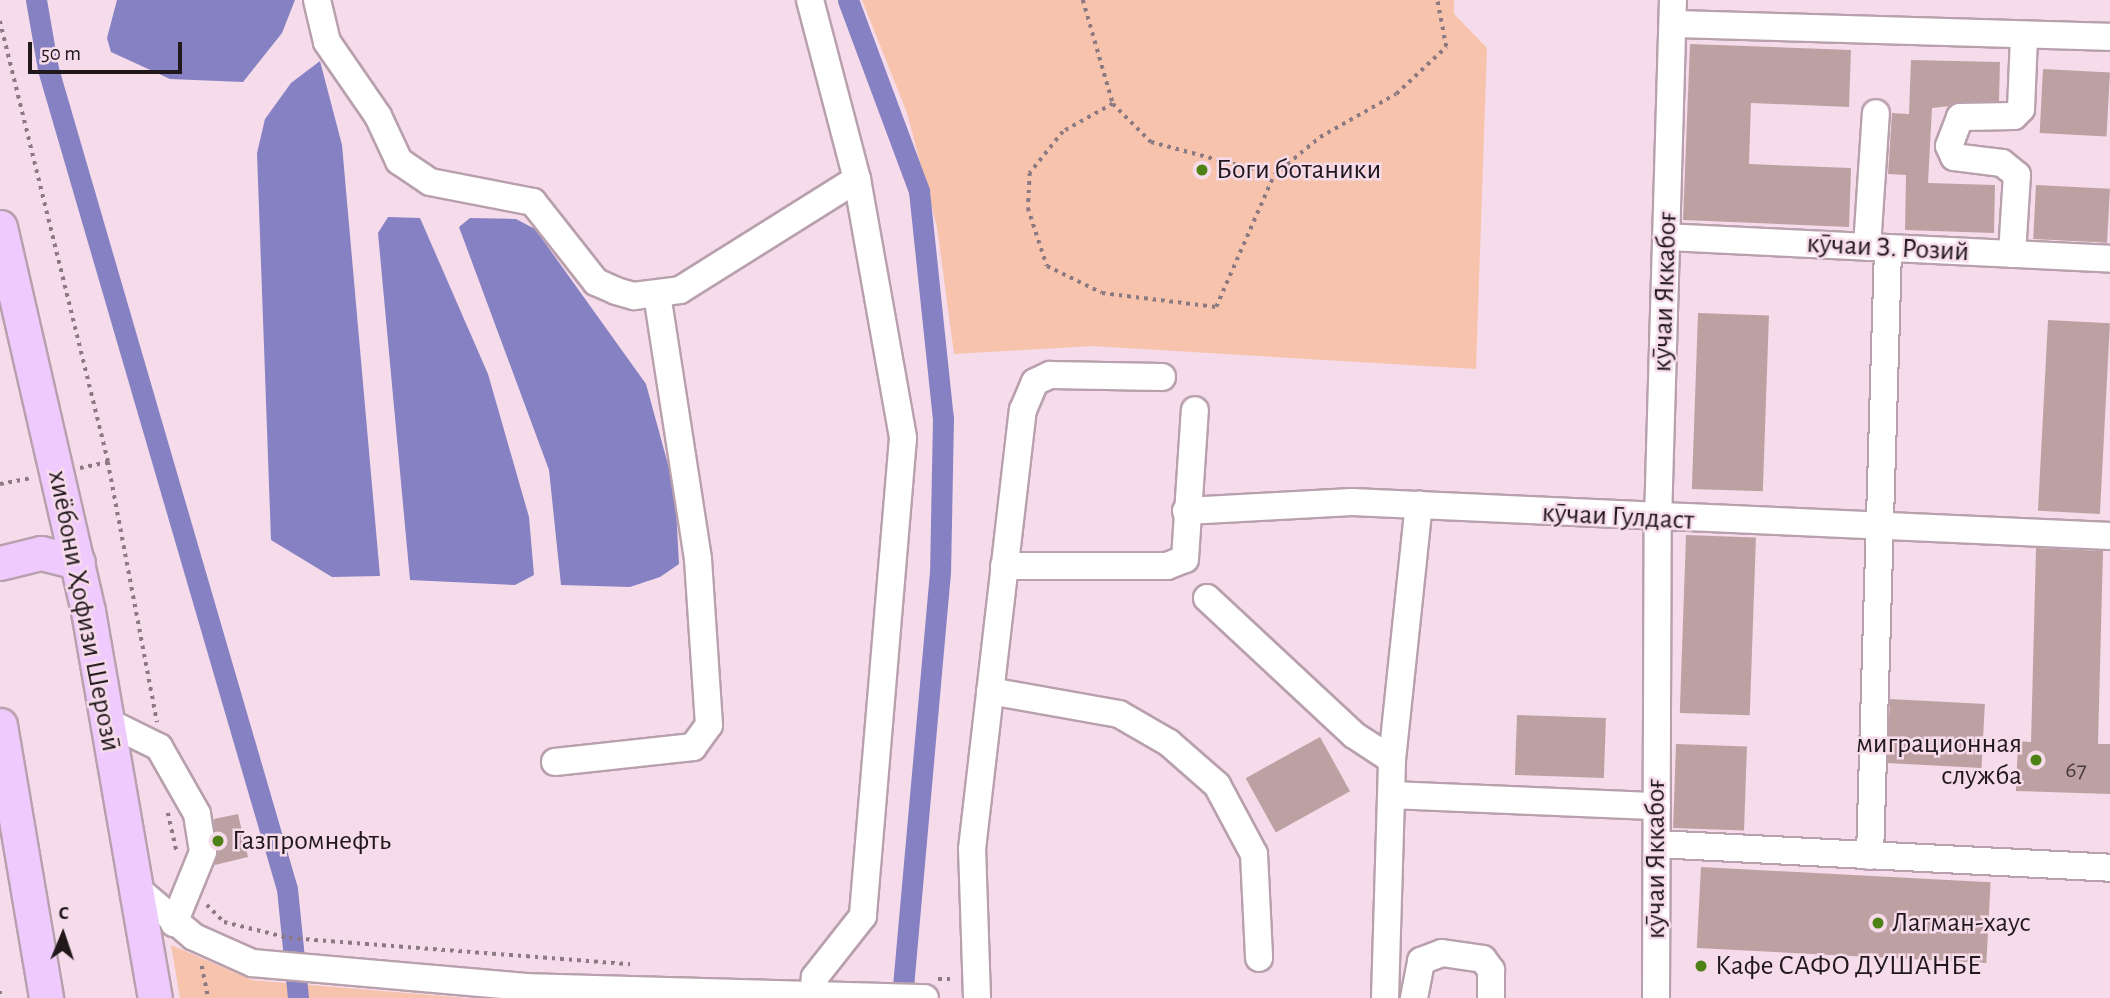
<!DOCTYPE html>
<html>
<head>
<meta charset="utf-8">
<style>
  body { margin:0 }
  #map { position:relative; width:2110px; height:998px; overflow:hidden; background:#f6dcea; font-family:"Alegreya Sans",sans-serif }
  div>[style] { position:absolute }
  .green>* { inset:0; background:#f7c3ac }
  .water>* { inset:0; background:#8681c3 }
  .canal>* { height:21px; margin:-10.5px; padding:0 10.5px; transform-origin:10.5px; border-radius:10.5px; background:#8681c3 }
  .building>* { inset:0; background:#bda1a2; transform-origin:0 0 }
  .path>* { height:3.5px; margin-top:-1.75px; transform-origin:0; background:repeating-linear-gradient(90deg,#8c7a83 0 3.5px,transparent 0 8.5px) }
  .roads { filter:drop-shadow(2px 0 #b8a0ad) drop-shadow(-2px 0 #b8a0ad) drop-shadow(0 2px #b8a0ad) drop-shadow(0 -2px #b8a0ad) }
  .minor>* { height:26px; margin:-13px; padding:0 13px; transform-origin:13px; border-radius:13px; background:#fff }
  .major>* { height:33px; margin:-16.5px; padding:0 16.5px; transform-origin:16.5px; border-radius:16.5px; background:#efcafe }
  .dots>* { width:19px; height:19px; translate:-50% -50%; box-sizing:border-box; border:4px solid #f6dcea; border-radius:50% }
  span { translate:-50% -50%; white-space:nowrap; text-align:center; line-height:1.15; -webkit-text-stroke:5px #f6dcea; paint-order:stroke }
  .number-label { font-size:24px; color:#483a3e }
  .number-label span { -webkit-text-stroke-width:0 }
  .poi-label { font-size:28px; color:#21181c }
  .left { translate:0 -50%; text-align:left }
  .right { translate:-100% -50%; text-align:right }
  .street-label { font-size:28px; color:#21181c }
  .north { position:absolute; left:28px; top:900px; width:70px; height:70px; -webkit-text-stroke:5px #f6dcea; paint-order:stroke; rotate:2deg; font-size:19px; font-weight:700; line-height:28px; text-align:center; color:#21181c }
  .north::after { content:''; display:block; margin:auto; width:24px; height:32px; background:#21181c; clip-path:polygon(50% 0,100% 100%,50% 72%,0 100%) }
  .scale { position:absolute; left:28px; top:42px; width:154px; height:32px; box-sizing:border-box; border:4px solid #21181c; border-top:0; padding-left:9px; font-size:21px; line-height:24px; white-space:nowrap; color:#21181c; -webkit-text-stroke:5px #f6dcea; paint-order:stroke }
</style>
</head>
<body>
<div id="map">
  <div class="green">
    <div style="clip-path:polygon(862px 0,1454px 0,1454px 14px,1487px 48px,1476px 369px,1092px 346px,954px 354px,937px 227px,907px 113px)"></div>
    <div style="clip-path:polygon(171px 945px,252px 980px,467px 998px,180px 998px)"></div>
  </div>
  <div class="water">
    <div style="clip-path:polygon(117px 0,295px 0,282px 33px,243px 82px,170px 79px,111px 52px,107px 38px)"></div>
    <div style="clip-path:polygon(320px 61px,342px 145px,380px 576px,332px 577px,271px 540px,257px 153px,265px 119px,291px 83px)"></div>
    <div style="clip-path:polygon(388px 217px,420px 218px,488px 374px,529px 517px,534px 575px,515px 585px,410px 580px,378px 233px)"></div>
    <div style="clip-path:polygon(470px 218px,516px 219px,535px 229px,646px 384px,675px 490px,679px 564px,660px 577px,630px 587px,561px 585px,549px 470px,459px 227px)"></div>
  </div>
  <div class="canal">
    <div style="left:36px;top:0;width:70px;rotate:80.1deg"></div>
    <div style="left:48px;top:69px;width:854px;rotate:73.75deg"></div>
    <div style="left:287px;top:889px;width:110px;rotate:84.2deg"></div>
    <div style="left:848px;top:0;width:204px;rotate:69.6deg"></div>
    <div style="left:919px;top:191px;width:228px;rotate:84deg"></div>
    <div style="left:943px;top:418px;width:154px;rotate:91.1deg"></div>
    <div style="left:940px;top:572px;width:428px;rotate:95.1deg"></div>
  </div>
  <div class="building">
    <div style="clip-path:polygon(1690px 44px,1851px 50px,1849px 107px,1751px 103px,1749px 164px,1851px 168px,1849px 227px,1683px 220px)"></div>
    <div style="clip-path:polygon(1911px 60px,2000px 62px,1999px 101px,1932px 108px,1928px 183px,1995px 185px,1994px 233px,1905px 230px,1906px 175px,1888px 174px,1892px 113px,1909px 114px)"></div>
    <div style="left:2043px;top:69px;width:67px;height:64px;rotate:3deg"></div>
    <div style="left:2036px;top:185px;width:74px;height:54px;rotate:3deg"></div>
    <div style="left:1698px;top:313px;width:71px;height:176px;rotate:2deg"></div>
    <div style="left:2048px;top:320px;width:62px;height:191px;rotate:3deg"></div>
    <div style="left:1686px;top:535px;width:70px;height:178px;rotate:2deg"></div>
    <div style="clip-path:polygon(2036px 548px,2103px 551px,2098px 744px,2110px 744px,2110px 794px,2016px 791px,2018px 741px,2031px 742px)"></div>
    <div style="left:1890px;top:699px;width:95px;height:64px;rotate:3deg"></div>
    <div style="left:1517px;top:715px;width:89px;height:60px;rotate:2deg"></div>
    <div style="left:1320px;top:737px;width:62px;height:85px;rotate:61deg"></div>
    <div style="left:1676px;top:744px;width:71px;height:84px;rotate:2deg"></div>
    <div style="clip-path:polygon(238px 814px,248px 857px,215px 865px,214px 819px)"></div>
    <div style="left:1701px;top:867px;width:290px;height:81px;rotate:3deg"></div>
  </div>
  <div class="path">
    <div style="left:1083px;top:0;width:108px;rotate:73.9deg"></div>
    <div style="left:1113px;top:104px;width:57px;rotate:150.8deg"></div>
    <div style="left:1063px;top:132px;width:53px;rotate:128.8deg"></div>
    <div style="left:1030px;top:173px;width:35px;rotate:93deg"></div>
    <div style="left:1028px;top:208px;width:61px;rotate:71.9deg"></div>
    <div style="left:1047px;top:266px;width:61px;rotate:26.1deg"></div>
    <div style="left:1102px;top:293px;width:115px;rotate:7deg"></div>
    <div style="left:1216px;top:307px;width:144px;rotate:-66.3deg"></div>
    <div style="left:1274px;top:175px;width:60px;rotate:-39.6deg"></div>
    <div style="left:1320px;top:137px;width:87px;rotate:-29.5deg"></div>
    <div style="left:1396px;top:94px;width:69px;rotate:-43.2deg"></div>
    <div style="left:1446px;top:47px;width:48px;rotate:-100.8deg"></div>
    <div style="left:0;top:21px;width:454px;rotate:76.2deg"></div>
    <div style="left:108px;top:462px;width:265px;rotate:79.3deg"></div>
    <div style="left:1113px;top:104px;width:54px;rotate:45deg"></div>
    <div style="left:1151px;top:142px;width:127px;rotate:15deg"></div>
    <div style="left:80px;top:468px;width:29px;rotate:-12deg"></div>
    <div style="left:0;top:484px;width:33px;rotate:-11deg"></div>
    <div style="left:168px;top:813px;width:41px;rotate:77.3deg"></div>
    <div style="left:207px;top:905px;width:24px;rotate:45deg"></div>
    <div style="left:224px;top:922px;width:67px;rotate:13.8deg"></div>
    <div style="left:289px;top:938px;width:342px;rotate:4.4deg"></div>
    <div style="left:202px;top:966px;width:33px;rotate:79deg"></div>
    <div style="left:938px;top:979px;width:17px"></div>
    <div style="left:0;top:991px;width:7px;rotate:82deg"></div>
  </div>
  <div class="roads">
    <div class="minor">
      <div style="left:317px;top:0;width:43px;rotate:76.6deg"></div>
      <div style="left:327px;top:42px;width:90px;rotate:55.4deg"></div>
      <div style="left:378px;top:116px;width:50px;rotate:65deg"></div>
      <div style="left:399px;top:161px;width:37px;rotate:34deg"></div>
      <div style="left:430px;top:182px;width:105px;rotate:11deg"></div>
      <div style="left:533px;top:202px;width:102px;rotate:51.8deg"></div>
      <div style="left:596px;top:282px;width:22px;rotate:24deg"></div>
      <div style="left:616px;top:291px;width:19px;rotate:16deg"></div>
      <div style="left:634px;top:296px;width:46px;rotate:-7.4deg"></div>
      <div style="left:680px;top:290px;width:209px;rotate:-32.1deg"></div>
      <div style="left:810px;top:0;width:185px;rotate:75.3deg"></div>
      <div style="left:857px;top:179px;width:263px;rotate:79.9deg"></div>
      <div style="left:903px;top:438px;width:480px;rotate:94.8deg"></div>
      <div style="left:863px;top:916px;width:78px;rotate:128.2deg"></div>
      <div style="left:815px;top:977px;width:19px;rotate:96deg"></div>
      <div style="left:1673px;top:24px;width:437px;rotate:1.7deg"></div>
      <div style="left:1666px;top:237px;width:445px;rotate:2.8deg"></div>
      <div style="left:1867px;top:247px;width:134px;rotate:-86.2deg"></div>
      <div style="left:2012px;top:254px;width:79px;rotate:-86.4deg"></div>
      <div style="left:2017px;top:175px;width:19px;rotate:-141deg"></div>
      <div style="left:2002px;top:163px;width:48px;rotate:-172.9deg"></div>
      <div style="left:1954px;top:157px;width:12px;rotate:-114deg"></div>
      <div style="left:1949px;top:146px;width:31px;rotate:-69deg"></div>
      <div style="left:1960px;top:117px;width:54px;rotate:-1.1deg"></div>
      <div style="left:2014px;top:116px;width:10px;rotate:-45deg"></div>
      <div style="left:2021px;top:109px;width:73px;rotate:-87.6deg"></div>
      <div style="left:1186px;top:511px;width:166px;rotate:-3.1deg"></div>
      <div style="left:1352px;top:502px;width:759px;rotate:2.57deg"></div>
      <div style="left:1004px;top:566px;width:163px"></div>
      <div style="left:1167px;top:566px;width:19px;rotate:-21deg"></div>
      <div style="left:1185px;top:559px;width:149px;rotate:-86.2deg"></div>
      <div style="left:1207px;top:598px;width:201px;rotate:43deg"></div>
      <div style="left:1354px;top:735px;width:45px;rotate:33.3deg"></div>
      <div style="left:990px;top:691px;width:131px;rotate:10.1deg"></div>
      <div style="left:1119px;top:714px;width:58px;rotate:30.1deg"></div>
      <div style="left:1169px;top:743px;width:64px;rotate:41.2deg"></div>
      <div style="left:1217px;top:785px;width:78px;rotate:61.8deg"></div>
      <div style="left:1254px;top:854px;width:104px;rotate:87.2deg"></div>
      <div style="left:108px;top:722px;width:57px;rotate:26.1deg"></div>
      <div style="left:159px;top:747px;width:77px;rotate:60.4deg"></div>
      <div style="left:197px;top:814px;width:38px;rotate:81deg"></div>
      <div style="left:203px;top:852px;width:77px;rotate:112.2deg"></div>
      <div style="left:555px;top:762px;width:139px;rotate:-6.2deg"></div>
      <div style="left:693px;top:747px;width:27px;rotate:-54deg"></div>
      <div style="left:709px;top:725px;width:166px;rotate:-93.8deg"></div>
      <div style="left:698px;top:559px;width:267px;rotate:-98.8deg"></div>
      <div style="left:1392px;top:795px;width:265px;rotate:2.4deg"></div>
      <div style="left:1657px;top:844px;width:454px;rotate:3deg"></div>
      <div style="left:1870px;top:856px;width:608px;rotate:-88.3deg"></div>
      <div style="left:135px;top:887px;width:77px;rotate:40.3deg"></div>
      <div style="left:194px;top:937px;width:64px;rotate:24.1deg"></div>
      <div style="left:252px;top:963px;width:275px;rotate:5deg"></div>
      <div style="left:526px;top:987px;width:399px;rotate:1.6deg"></div>
      <div style="left:977px;top:998px;width:149px;rotate:-91.9deg"></div>
      <div style="left:972px;top:849px;width:442px;rotate:-83.4deg"></div>
      <div style="left:1023px;top:410px;width:30px;rotate:-67deg"></div>
      <div style="left:1035px;top:382px;width:17px;rotate:-25deg"></div>
      <div style="left:1050px;top:375px;width:112px;rotate:1deg"></div>
      <div style="left:1385px;top:998px;width:238px;rotate:-88.3deg"></div>
      <div style="left:1392px;top:760px;width:257px;rotate:-84deg"></div>
      <div style="left:1414px;top:998px;width:38px;rotate:-79deg"></div>
      <div style="left:1421px;top:961px;width:22px;rotate:-21deg"></div>
      <div style="left:1442px;top:953px;width:41px;rotate:8.3deg"></div>
      <div style="left:1483px;top:959px;width:14px;rotate:54deg"></div>
      <div style="left:1491px;top:970px;width:28px;rotate:90deg"></div>
      <div style="left:1656px;top:998px;width:478px;rotate:-89.8deg"></div>
      <div style="left:1658px;top:520px;width:520px;rotate:-88.35deg"></div>
    </div>
    <div class="major">
      <div style="left:0;top:227px;width:394px;rotate:77.1deg"></div>
      <div style="left:88px;top:611px;width:393px;rotate:80.2deg"></div>
      <div style="left:0;top:563px;width:42px;rotate:-13.7deg"></div>
      <div style="left:41px;top:553px;width:38px;rotate:14deg"></div>
      <div style="left:0;top:725px;width:277px;rotate:80.4deg"></div>
    </div>
  </div>
  <div class="dots">
    <div style="left:1202px;top:170px;background:#4e8217"></div>
    <div style="left:2036px;top:760px;background:#4e8217"></div>
    <div style="left:218px;top:841px;background:#4e8217"></div>
    <div style="left:1878px;top:923px;background:#4e8217"></div>
    <div style="left:1701px;top:966px;background:#4e8217"></div>
  </div>
  <div class="number-label">
    <span style="left:2076px;top:771px">67</span>
  </div>
  <div class="poi-label">
    <span class="left" style="left:1216px;top:170px">Боги ботаники</span>
    <span class="right" style="left:2022px;top:760px">миграционная<br>служба</span>
    <span class="left" style="left:232px;top:841px">Газпромнефть</span>
    <span class="left" style="left:1892px;top:923px">Лагман-хаус</span>
    <span class="left" style="left:1715px;top:966px">Кафе САФО ДУШАНБЕ</span>
  </div>
  <div class="street-label">
    <span style="left:1888px;top:248px;rotate:3deg">кӯчаи З. Розий</span>
    <span style="left:1665px;top:292px;rotate:-88deg">кӯчаи Яккабоғ</span>
    <span style="left:1618px;top:517px;rotate:3deg">кӯчаи Гулдаст</span>
    <span style="left:84px;top:611px;rotate:79deg">хиёбони Ҳофизи Шерозӣ</span>
    <span style="left:1656px;top:859px;rotate:-90deg">кӯчаи Яккабоғ</span>
  </div>
  <div class="north">С</div>
  <div class="scale">50 m</div>
</div>
</body>
</html>
